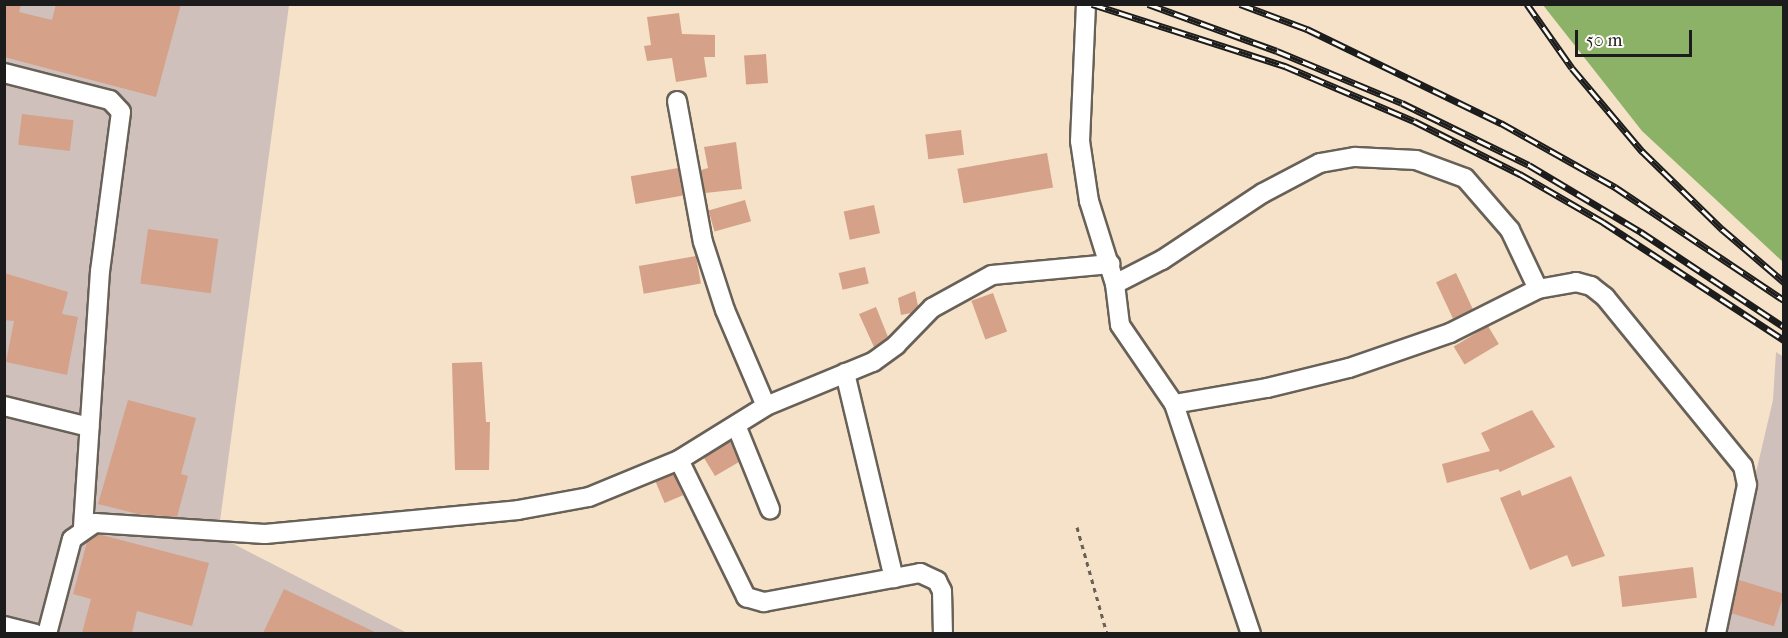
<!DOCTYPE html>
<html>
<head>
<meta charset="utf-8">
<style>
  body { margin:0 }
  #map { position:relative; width:1788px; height:638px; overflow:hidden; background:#f5e2c8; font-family:"IM FELL French Canon",serif }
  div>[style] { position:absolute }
  .industrial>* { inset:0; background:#cfc0bb }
  .forest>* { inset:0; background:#8cb268 }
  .building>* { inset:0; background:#d5a188; transform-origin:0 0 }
  .path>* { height:3px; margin-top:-1.5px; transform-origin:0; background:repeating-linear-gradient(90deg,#686158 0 4.5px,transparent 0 9px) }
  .roads { filter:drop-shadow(2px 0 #686158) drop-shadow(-2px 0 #686158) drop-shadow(0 2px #686158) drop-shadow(0 -2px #686158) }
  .minor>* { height:18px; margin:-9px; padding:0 9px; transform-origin:9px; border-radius:9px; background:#fff }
  .rail>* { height:7px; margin-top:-3.5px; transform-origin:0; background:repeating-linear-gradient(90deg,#fdfcf7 0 14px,#1c1c1c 0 28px); box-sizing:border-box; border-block:2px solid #1c1c1c }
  span { translate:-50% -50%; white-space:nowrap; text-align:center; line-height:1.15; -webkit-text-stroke:4.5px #fdfcf7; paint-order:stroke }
  .frame { position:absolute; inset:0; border:6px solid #1c1c1c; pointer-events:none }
  .scale { position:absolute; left:1575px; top:30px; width:117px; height:27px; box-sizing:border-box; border:3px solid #1c1c1c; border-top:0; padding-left:8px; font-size:18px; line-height:21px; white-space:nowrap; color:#1c1c1c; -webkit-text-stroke:4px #fdfcf7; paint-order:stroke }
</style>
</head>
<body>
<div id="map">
  <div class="industrial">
    <div style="clip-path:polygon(4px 5px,289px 5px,218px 536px,407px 633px,5px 633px)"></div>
    <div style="clip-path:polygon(1776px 352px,1784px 357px,1783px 633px,1718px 634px,1773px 400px)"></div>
  </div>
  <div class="forest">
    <div style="clip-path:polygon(1543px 5px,1783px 5px,1783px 262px,1642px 131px)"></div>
  </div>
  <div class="building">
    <div style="clip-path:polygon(4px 4px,21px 4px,19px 12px,52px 20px,56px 4px,181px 4px,156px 97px,4px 57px)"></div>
    <div style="clip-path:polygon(679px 13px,682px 34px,715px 35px,715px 57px,704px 57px,707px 77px,676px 82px,672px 58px,647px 61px,644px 46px,651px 45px,647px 17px)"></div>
    <div style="left:766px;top:54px;width:29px;height:22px;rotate:86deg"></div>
    <div style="left:22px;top:114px;width:52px;height:31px;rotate:7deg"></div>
    <div style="left:961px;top:130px;width:25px;height:36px;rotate:83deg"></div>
    <div style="clip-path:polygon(736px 142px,742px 189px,705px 193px,701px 170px,708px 168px,704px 147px)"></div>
    <div style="left:1047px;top:153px;width:35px;height:91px;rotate:80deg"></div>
    <div style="left:678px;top:168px;width:28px;height:48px;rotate:80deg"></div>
    <div style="left:745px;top:200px;width:22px;height:38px;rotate:74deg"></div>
    <div style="left:874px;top:205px;width:29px;height:31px;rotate:78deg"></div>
    <div style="left:148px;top:229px;width:71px;height:55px;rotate:8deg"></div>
    <div style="left:696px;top:256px;width:28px;height:58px;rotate:80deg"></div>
    <div style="left:865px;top:267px;width:17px;height:27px;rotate:77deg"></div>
    <div style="clip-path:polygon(4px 273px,68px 292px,62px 314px,78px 317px,67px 375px,6px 362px,14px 321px,4px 320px)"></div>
    <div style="left:1456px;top:273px;width:40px;height:22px;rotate:65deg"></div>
    <div style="clip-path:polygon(915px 291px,918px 306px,911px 313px,901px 315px,898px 298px)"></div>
    <div style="left:993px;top:293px;width:41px;height:23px;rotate:70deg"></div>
    <div style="clip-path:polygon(876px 307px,888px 337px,874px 347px,859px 314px)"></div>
    <div style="left:1488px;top:326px;width:21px;height:40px;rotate:59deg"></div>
    <div style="clip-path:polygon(482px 362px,486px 422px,490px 422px,489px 470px,455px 470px,452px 363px)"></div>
    <div style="clip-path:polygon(128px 400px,196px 418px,181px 474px,188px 476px,177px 517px,138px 514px,98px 504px)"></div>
    <div style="clip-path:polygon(1532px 410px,1555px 447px,1500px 472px,1498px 469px,1447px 483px,1442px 464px,1490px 451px,1481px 433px)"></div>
    <div style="clip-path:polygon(730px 441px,739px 462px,715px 476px,704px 458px)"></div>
    <div style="left:674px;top:474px;width:23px;height:20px;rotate:67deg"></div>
    <div style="clip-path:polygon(1571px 476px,1605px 556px,1572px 567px,1567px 555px,1530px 570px,1500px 498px,1520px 490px,1522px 496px)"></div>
    <div style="clip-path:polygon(98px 534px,209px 563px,192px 626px,137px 611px,132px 633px,82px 633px,91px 599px,73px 594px,87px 542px)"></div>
    <div style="left:1693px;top:567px;width:31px;height:75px;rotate:83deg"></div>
    <div style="left:1739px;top:580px;width:47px;height:34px;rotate:17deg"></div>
    <div style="clip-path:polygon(284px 589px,377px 633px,263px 633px)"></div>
  </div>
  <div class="path">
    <div style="left:1077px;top:527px;width:111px;rotate:74.3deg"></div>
  </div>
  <div class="roads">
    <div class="minor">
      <div style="left:1086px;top:4px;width:137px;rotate:92.5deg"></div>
      <div style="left:1080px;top:141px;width:61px;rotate:81.5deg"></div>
      <div style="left:1089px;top:201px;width:87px;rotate:72.6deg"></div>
      <div style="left:1115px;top:284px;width:41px;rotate:83deg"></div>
      <div style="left:1120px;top:325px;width:96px;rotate:55.6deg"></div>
      <div style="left:1174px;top:404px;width:243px;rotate:71.5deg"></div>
      <div style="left:4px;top:73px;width:109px;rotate:14.3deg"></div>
      <div style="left:110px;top:100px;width:16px;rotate:47deg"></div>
      <div style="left:121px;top:112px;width:160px;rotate:97.5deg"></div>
      <div style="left:100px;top:271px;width:258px;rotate:93.8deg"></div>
      <div style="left:677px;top:101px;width:143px;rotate:79.6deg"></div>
      <div style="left:703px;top:242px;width:71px;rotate:72.1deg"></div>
      <div style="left:725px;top:310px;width:104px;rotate:66.9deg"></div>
      <div style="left:1115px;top:284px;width:53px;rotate:-27.1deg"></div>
      <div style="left:1162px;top:260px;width:121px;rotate:-33.6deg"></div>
      <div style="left:1263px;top:193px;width:64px;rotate:-27.8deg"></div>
      <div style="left:1320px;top:163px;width:36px;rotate:-10deg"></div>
      <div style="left:1355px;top:157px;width:61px;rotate:2.8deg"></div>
      <div style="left:1416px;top:160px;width:52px;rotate:20.2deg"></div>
      <div style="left:1465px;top:178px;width:69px;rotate:49.1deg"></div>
      <div style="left:1510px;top:230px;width:65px;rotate:64.6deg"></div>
      <div style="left:845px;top:373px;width:211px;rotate:76.6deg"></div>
      <div style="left:1174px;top:404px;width:94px;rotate:-9.8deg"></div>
      <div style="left:1267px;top:388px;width:84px;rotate:-13.7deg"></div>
      <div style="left:1349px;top:368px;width:107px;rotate:-19.1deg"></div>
      <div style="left:1450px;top:333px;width:98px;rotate:-26.6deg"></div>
      <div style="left:1538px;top:289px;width:39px;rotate:-10deg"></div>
      <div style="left:1576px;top:282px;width:16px;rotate:15deg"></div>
      <div style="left:1591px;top:286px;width:18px;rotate:38deg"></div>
      <div style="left:1605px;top:297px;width:218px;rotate:50.8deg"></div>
      <div style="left:1743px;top:466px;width:19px;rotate:78deg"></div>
      <div style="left:1747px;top:485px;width:152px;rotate:101.8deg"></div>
      <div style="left:4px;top:406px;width:88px;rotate:13.9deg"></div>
      <div style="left:736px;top:425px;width:91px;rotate:68deg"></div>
      <div style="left:679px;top:460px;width:153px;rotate:63.9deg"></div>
      <div style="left:746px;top:597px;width:19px;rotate:16deg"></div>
      <div style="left:764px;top:602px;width:159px;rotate:-10.5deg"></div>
      <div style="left:920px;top:573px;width:19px;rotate:25deg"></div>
      <div style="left:937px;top:581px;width:11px;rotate:63deg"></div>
      <div style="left:942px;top:591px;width:43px;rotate:88.7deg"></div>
      <div style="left:4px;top:626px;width:32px;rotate:14deg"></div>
      <div style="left:47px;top:634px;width:98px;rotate:-75.3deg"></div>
      <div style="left:72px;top:539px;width:28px;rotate:-35deg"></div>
      <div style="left:95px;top:523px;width:170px;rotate:3.7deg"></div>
      <div style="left:265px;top:534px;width:254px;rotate:-5.4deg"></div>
      <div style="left:518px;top:510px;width:72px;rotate:-10.4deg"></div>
      <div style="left:589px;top:497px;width:97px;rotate:-22.3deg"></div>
      <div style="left:679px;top:460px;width:102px;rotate:-31.8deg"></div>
      <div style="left:766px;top:406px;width:116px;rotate:-22.4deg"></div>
      <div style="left:873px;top:362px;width:29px;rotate:-36deg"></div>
      <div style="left:896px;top:345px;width:52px;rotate:-45.8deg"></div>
      <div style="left:932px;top:308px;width:68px;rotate:-28.8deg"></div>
      <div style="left:992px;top:275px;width:119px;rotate:-5.3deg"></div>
    </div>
  </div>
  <div class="rail">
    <div style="left:1092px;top:4px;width:203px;rotate:17.8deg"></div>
    <div style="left:1285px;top:66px;width:140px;rotate:23.1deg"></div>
    <div style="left:1414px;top:121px;width:119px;rotate:26.6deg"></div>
    <div style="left:1520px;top:174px;width:96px;rotate:30deg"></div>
    <div style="left:1603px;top:222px;width:216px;rotate:33.1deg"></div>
    <div style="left:1148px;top:4px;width:137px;rotate:20deg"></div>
    <div style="left:1277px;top:51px;width:135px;rotate:22.6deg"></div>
    <div style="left:1402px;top:103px;width:141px;rotate:26deg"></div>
    <div style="left:1529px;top:165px;width:131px;rotate:30.9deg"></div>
    <div style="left:1641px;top:232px;width:172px;rotate:33.6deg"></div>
    <div style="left:1240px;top:4px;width:72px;rotate:20.5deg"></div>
    <div style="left:1307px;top:29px;width:216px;rotate:25.9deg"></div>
    <div style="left:1501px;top:123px;width:131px;rotate:29.3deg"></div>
    <div style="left:1615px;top:187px;width:203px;rotate:33.8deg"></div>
    <div style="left:1527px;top:4px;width:78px;rotate:54.9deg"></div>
    <div style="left:1572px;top:68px;width:109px;rotate:49.9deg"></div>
    <div style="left:1642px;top:151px;width:112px;rotate:44.3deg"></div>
    <div style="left:1722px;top:229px;width:82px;rotate:40.5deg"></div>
  </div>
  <div class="frame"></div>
  <div class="scale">50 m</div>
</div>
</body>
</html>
